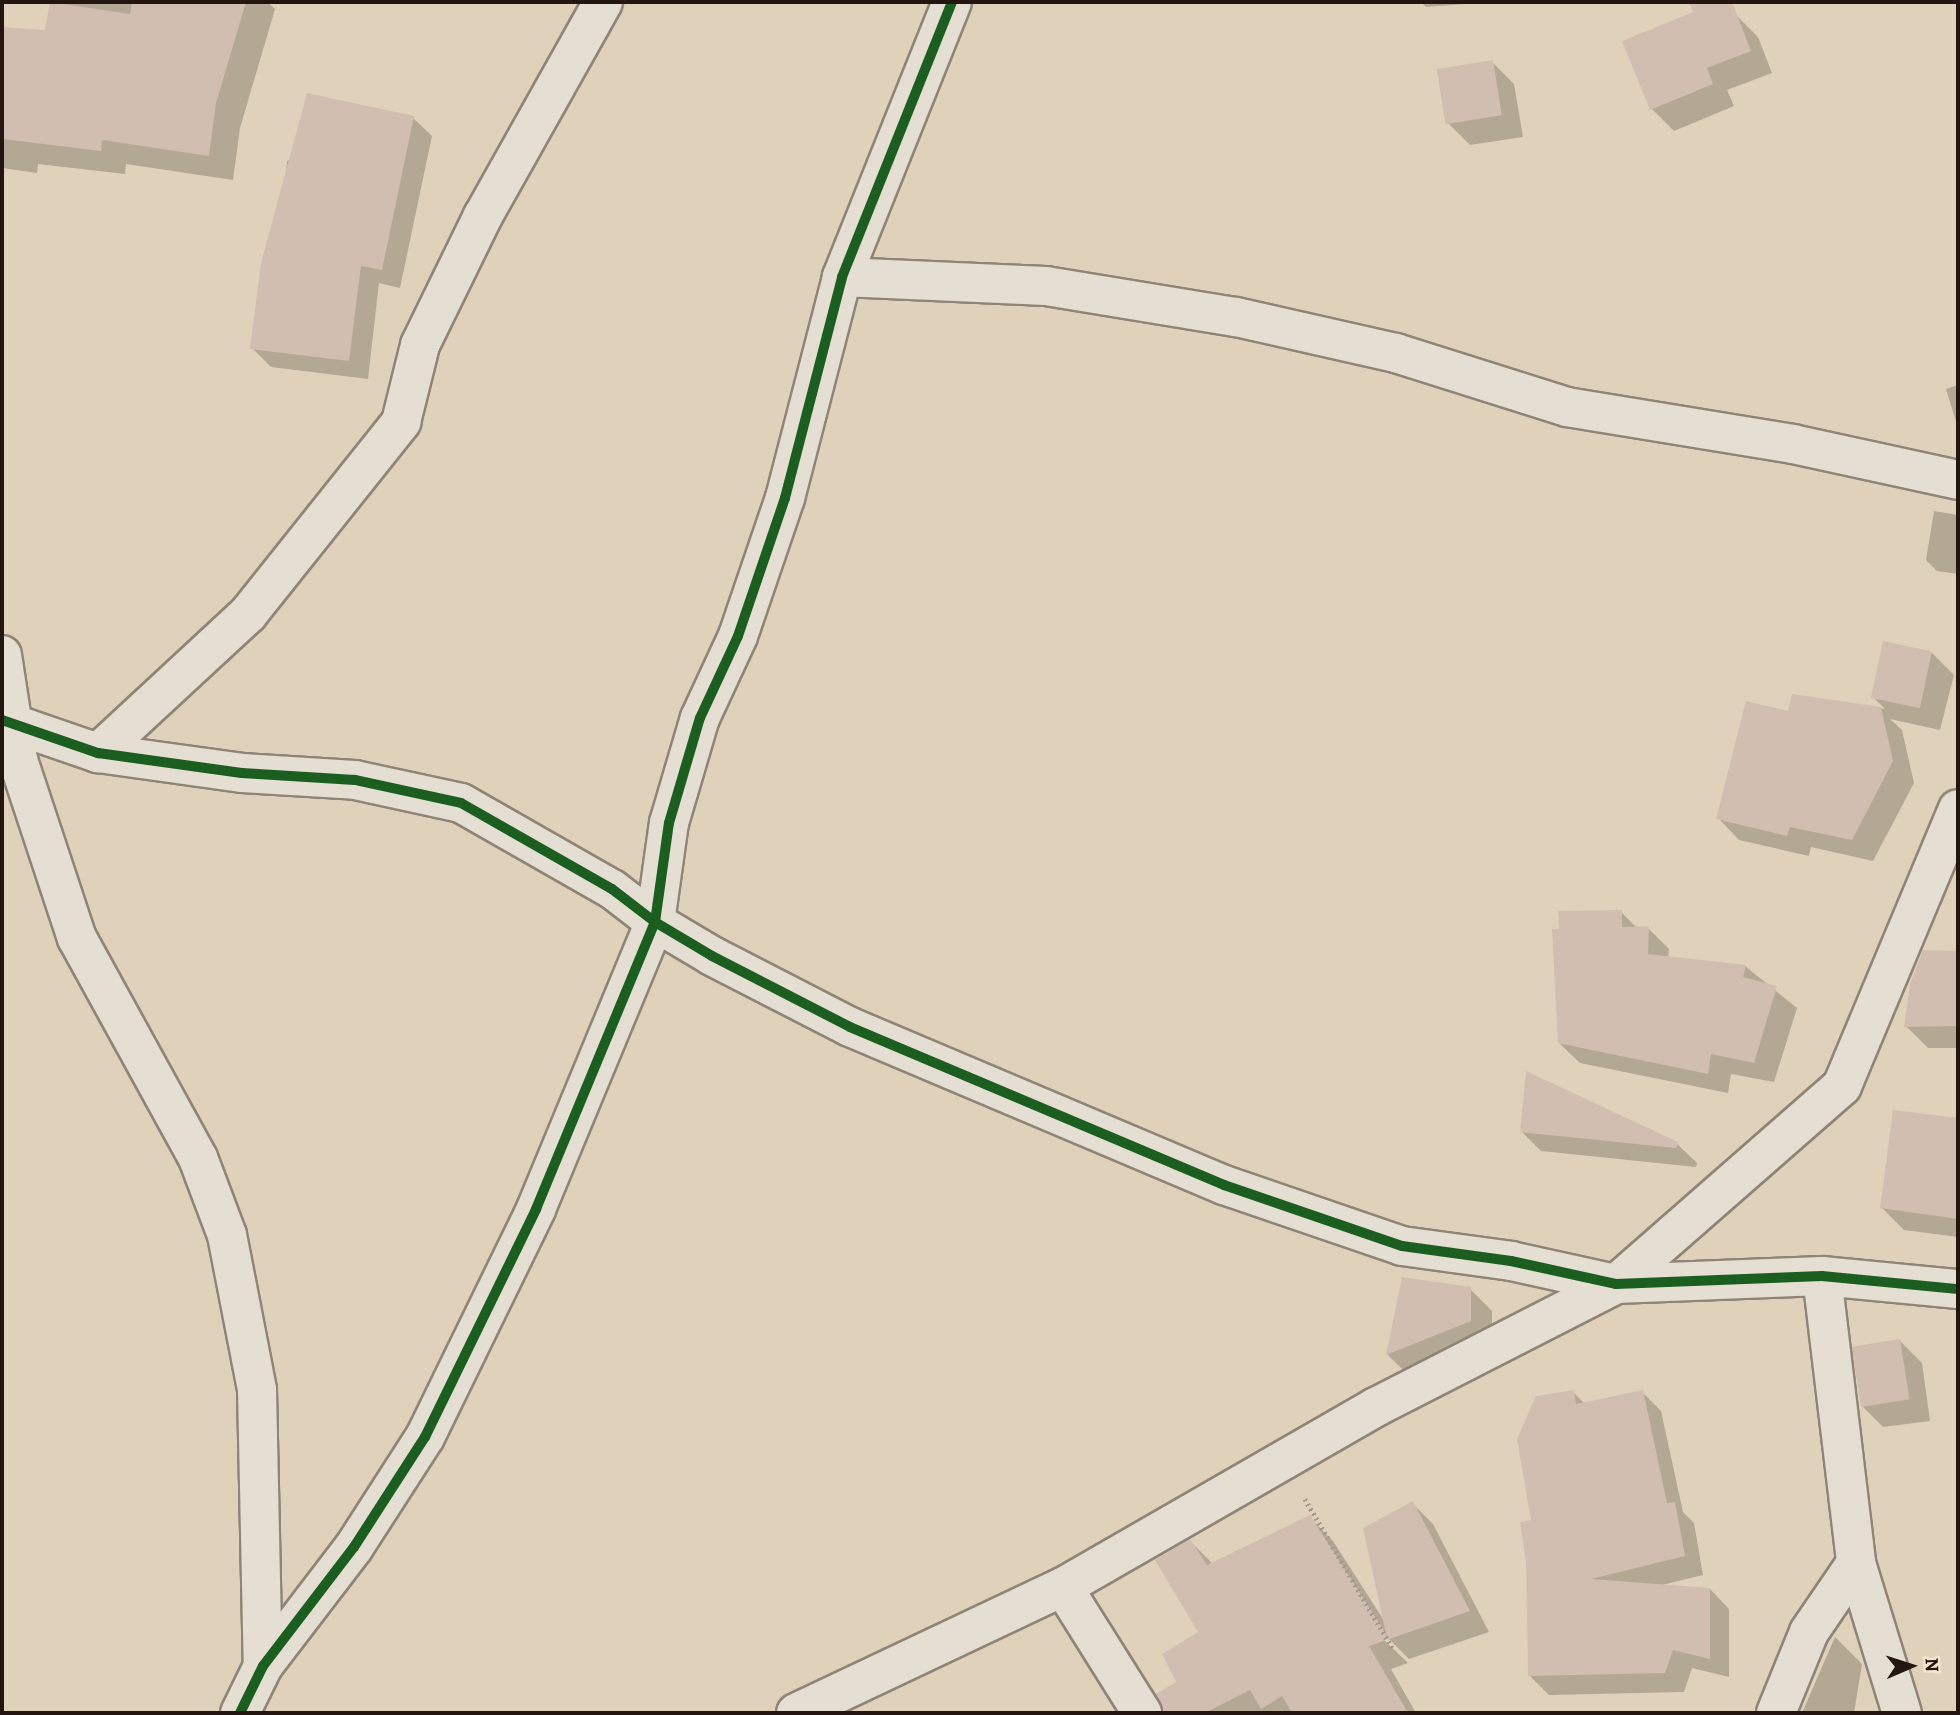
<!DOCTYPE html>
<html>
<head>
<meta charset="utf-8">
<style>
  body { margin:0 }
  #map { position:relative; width:1960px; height:1715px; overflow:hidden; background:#e0d2ba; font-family:Alegreya,serif }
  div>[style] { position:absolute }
  .shadow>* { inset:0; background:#0003 }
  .building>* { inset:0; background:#d2beb0; transform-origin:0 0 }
  .path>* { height:4.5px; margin-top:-2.25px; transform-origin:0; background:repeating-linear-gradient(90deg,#a19a90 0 2px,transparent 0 5.5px) }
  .roads { filter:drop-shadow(2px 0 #8f8577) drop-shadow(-2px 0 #8f8577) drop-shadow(0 2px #8f8577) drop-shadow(0 -2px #8f8577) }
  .minor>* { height:38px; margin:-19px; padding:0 19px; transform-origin:19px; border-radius:19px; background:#e5ded3 }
  .cycleway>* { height:10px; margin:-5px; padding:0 5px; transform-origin:5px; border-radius:5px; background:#1b5e20 }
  span { translate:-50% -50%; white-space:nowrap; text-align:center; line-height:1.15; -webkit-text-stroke:5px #f5e4c8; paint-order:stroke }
  .frame { position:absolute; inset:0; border:4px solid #231610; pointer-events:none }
  .north { position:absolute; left:1876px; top:1631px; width:70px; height:70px; -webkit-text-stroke:5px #f5e4c8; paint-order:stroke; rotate:87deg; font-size:19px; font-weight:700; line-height:28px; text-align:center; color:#231610 }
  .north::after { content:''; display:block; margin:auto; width:24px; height:32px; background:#231610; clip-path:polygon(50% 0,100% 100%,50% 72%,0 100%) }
</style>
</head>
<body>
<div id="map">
  <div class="shadow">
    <div style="clip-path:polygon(51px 2px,267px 2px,275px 9px,240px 128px,233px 180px,126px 164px,125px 174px,38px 164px,37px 173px,2px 168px,2px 28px,51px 32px)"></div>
    <div style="clip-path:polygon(1421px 2px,1491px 2px,1426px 7px)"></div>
    <div style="clip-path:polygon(1736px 15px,1758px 37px,1772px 73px,1727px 90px,1734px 106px,1674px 131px,1652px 109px,1625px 42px)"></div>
    <div style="clip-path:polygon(1492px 62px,1514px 84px,1523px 137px,1470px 145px,1448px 123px)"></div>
    <div style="clip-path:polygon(413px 118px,432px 136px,400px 288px,379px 283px,368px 379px,271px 367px,252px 348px,283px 223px,287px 161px)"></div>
    <div style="clip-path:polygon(1958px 385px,1958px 428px,1946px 389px)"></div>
    <div style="clip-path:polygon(1934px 511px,1958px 515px,1958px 574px,1937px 571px,1926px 560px)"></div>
    <div style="clip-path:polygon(1932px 653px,1954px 675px,1940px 730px,1890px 719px,1902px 730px,1914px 783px,1873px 861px,1811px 847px,1809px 856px,1739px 840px,1718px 818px,1790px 713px,1793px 696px,1885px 709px,1874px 698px)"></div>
    <div style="clip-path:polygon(1621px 912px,1637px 928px,1648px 928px,1669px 949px,1668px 958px,1745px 966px,1797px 1008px,1774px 1082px,1731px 1074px,1728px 1093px,1580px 1063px,1559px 1043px)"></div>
    <div style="clip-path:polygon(1924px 952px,1958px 953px,1958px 1048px,1928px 1048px,1906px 1026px)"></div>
    <div style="clip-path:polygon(1895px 1112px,1958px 1120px,1958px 1237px,1904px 1230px,1882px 1208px)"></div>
    <div style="clip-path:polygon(1522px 1132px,1677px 1144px,1697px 1163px,1696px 1167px,1541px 1151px)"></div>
    <div style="clip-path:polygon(1404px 1279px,1470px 1289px,1492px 1311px,1492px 1343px,1409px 1376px,1388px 1355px)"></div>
    <div style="clip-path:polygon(1900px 1341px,1922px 1363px,1930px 1421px,1883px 1427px,1861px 1405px)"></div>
    <div style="clip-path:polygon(1573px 1392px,1585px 1404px,1642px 1392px,1661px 1411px,1683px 1512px,1694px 1523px,1703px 1575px,1662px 1585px,1710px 1589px,1729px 1609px,1729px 1677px,1692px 1668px,1684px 1692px,1549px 1695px,1530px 1676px,1533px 1522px)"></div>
    <div style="clip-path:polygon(1413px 1504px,1433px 1524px,1489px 1632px,1409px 1659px,1389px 1639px,1384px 1640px,1408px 1663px,1391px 1669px,1416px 1713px,1166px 1713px,1158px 1695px,1179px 1683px,1201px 1632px,1190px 1541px,1213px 1564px,1309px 1517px,1333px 1541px,1385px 1622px)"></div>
    <div style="clip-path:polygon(1835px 1637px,1862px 1664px,1854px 1713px,1802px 1713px)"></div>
  </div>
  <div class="building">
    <div style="clip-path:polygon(50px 2px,130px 14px,132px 2px,246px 2px,216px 103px,209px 156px,102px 140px,101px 151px,2px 139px,2px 27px,45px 30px)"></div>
    <div style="clip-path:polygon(1689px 2px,1732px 2px,1751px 51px,1707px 68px,1713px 84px,1650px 110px,1622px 41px,1693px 12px)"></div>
    <div style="left:1493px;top:60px;width:56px;height:57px;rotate:81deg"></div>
    <div style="clip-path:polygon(307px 93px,414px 116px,382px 270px,361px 266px,349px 361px,250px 349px,261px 263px)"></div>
    <div style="left:1883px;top:641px;width:50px;height:58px;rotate:12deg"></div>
    <div style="clip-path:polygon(1792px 694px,1881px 707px,1893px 761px,1852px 840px,1790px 827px,1787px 836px,1716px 819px,1746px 701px,1788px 711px)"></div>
    <div style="clip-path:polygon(1622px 910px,1622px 927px,1649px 926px,1648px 954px,1746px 965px,1743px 977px,1777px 986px,1754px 1063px,1711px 1054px,1708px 1074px,1558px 1043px,1552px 929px,1559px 929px,1558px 911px)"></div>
    <div style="clip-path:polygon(1923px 950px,1958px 951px,1958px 1026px,1904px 1027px,1910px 984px)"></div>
    <div style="clip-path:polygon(1526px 1071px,1678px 1142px,1676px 1148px,1520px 1132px)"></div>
    <div style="clip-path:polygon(1893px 1110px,1958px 1118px,1958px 1219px,1880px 1208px)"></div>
    <div style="clip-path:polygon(1402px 1277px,1471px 1287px,1471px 1321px,1386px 1355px)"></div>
    <div style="left:1900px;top:1339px;width:61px;height:49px;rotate:81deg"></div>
    <div style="clip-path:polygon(1574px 1390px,1576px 1404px,1643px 1390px,1667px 1503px,1675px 1502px,1685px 1556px,1591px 1579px,1710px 1588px,1710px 1659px,1673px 1650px,1665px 1673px,1528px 1676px,1526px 1563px,1520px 1522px,1531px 1520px,1517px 1439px,1536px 1396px)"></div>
    <div style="clip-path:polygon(1413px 1501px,1470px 1611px,1369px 1646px,1408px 1713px,1292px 1713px,1282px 1696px,1261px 1709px,1250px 1690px,1205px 1713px,1164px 1713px,1156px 1694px,1176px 1682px,1162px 1654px,1198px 1632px,1155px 1560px,1190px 1539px,1207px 1565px,1310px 1515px,1386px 1634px,1363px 1528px)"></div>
  </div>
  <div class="path">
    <div style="left:1305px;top:1499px;width:176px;rotate:59.6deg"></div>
  </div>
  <div class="roads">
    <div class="minor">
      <div style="left:842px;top:277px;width:204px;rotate:2.5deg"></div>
      <div style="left:1046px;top:286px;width:193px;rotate:9.3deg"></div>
      <div style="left:1236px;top:317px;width:164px;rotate:12.7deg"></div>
      <div style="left:1396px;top:353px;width:179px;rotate:17.5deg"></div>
      <div style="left:1567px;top:407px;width:229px;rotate:9.3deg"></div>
      <div style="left:1793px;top:444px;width:169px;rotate:12.3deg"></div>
      <div style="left:2px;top:655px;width:106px;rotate:81.3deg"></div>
      <div style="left:18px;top:760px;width:188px;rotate:71.7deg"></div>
      <div style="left:77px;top:938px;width:251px;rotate:61.2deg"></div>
      <div style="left:198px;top:1158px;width:82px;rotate:69.4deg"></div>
      <div style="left:227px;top:1235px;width:158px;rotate:79deg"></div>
      <div style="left:257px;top:1390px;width:276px;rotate:88.8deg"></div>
      <div style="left:2px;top:720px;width:102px;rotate:19deg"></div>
      <div style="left:98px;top:753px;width:145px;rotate:7.9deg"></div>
      <div style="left:242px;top:773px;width:113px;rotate:3.5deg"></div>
      <div style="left:355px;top:780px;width:108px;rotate:12.2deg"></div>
      <div style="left:461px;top:803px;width:174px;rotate:29.7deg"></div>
      <div style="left:612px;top:889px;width:54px;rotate:37.5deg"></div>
      <div style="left:655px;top:922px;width:66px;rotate:30.8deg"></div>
      <div style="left:712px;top:956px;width:155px;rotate:27.2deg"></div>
      <div style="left:850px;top:1027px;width:406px;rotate:22.9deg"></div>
      <div style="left:1224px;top:1185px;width:188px;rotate:18.9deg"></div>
      <div style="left:1402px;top:1246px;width:110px;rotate:7.8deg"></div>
      <div style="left:1511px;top:1261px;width:107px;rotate:12.4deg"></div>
      <div style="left:1616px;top:1284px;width:206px;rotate:-2.2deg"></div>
      <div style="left:1822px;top:1276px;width:137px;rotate:5.5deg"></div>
      <div style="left:98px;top:753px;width:205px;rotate:-42.8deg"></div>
      <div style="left:248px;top:614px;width:246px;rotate:-51.4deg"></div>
      <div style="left:401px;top:422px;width:79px;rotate:-76.1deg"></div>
      <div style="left:420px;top:345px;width:144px;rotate:-64deg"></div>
      <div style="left:483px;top:216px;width:245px;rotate:-60.7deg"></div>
      <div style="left:1822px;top:1276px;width:289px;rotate:83.2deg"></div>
      <div style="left:1856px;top:1563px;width:157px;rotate:73deg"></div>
      <div style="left:1063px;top:1587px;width:149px;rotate:57.9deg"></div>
      <div style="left:240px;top:1713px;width:52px;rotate:-63.9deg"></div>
      <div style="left:263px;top:1666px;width:150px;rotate:-52.6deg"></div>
      <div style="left:354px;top:1547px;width:131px;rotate:-57.2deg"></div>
      <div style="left:425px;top:1437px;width:254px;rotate:-64deg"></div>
      <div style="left:536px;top:1209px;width:311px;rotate:-67.5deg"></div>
      <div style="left:655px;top:922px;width:100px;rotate:-82deg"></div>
      <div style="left:669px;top:823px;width:109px;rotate:-73.6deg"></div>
      <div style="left:700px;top:718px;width:90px;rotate:-65.1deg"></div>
      <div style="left:738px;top:636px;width:146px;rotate:-71.2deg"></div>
      <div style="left:785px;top:498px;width:228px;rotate:-75.5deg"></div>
      <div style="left:842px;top:277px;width:296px;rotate:-68.2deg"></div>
      <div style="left:796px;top:1713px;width:295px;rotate:-25.3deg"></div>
      <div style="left:1063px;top:1587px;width:361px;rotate:-29.9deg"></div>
      <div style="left:1376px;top:1407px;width:270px;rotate:-27.1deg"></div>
      <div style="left:1616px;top:1284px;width:300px;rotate:-41.2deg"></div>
      <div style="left:1842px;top:1086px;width:300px;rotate:-67.3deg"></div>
      <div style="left:1776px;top:1713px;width:87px;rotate:-67.8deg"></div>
      <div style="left:1809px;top:1632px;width:83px;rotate:-55.7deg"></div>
    </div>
  </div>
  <div class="cycleway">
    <div style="left:2px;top:720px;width:102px;rotate:19deg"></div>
    <div style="left:98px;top:753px;width:145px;rotate:7.9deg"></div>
    <div style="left:242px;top:773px;width:113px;rotate:3.5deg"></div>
    <div style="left:355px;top:780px;width:108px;rotate:12.2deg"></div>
    <div style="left:461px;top:803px;width:174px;rotate:29.7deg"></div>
    <div style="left:612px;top:889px;width:54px;rotate:37.5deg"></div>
    <div style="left:655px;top:922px;width:66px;rotate:30.8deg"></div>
    <div style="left:712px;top:956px;width:155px;rotate:27.2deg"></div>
    <div style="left:850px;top:1027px;width:406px;rotate:22.9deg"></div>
    <div style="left:1224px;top:1185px;width:188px;rotate:18.9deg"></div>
    <div style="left:1402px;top:1246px;width:110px;rotate:7.8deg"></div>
    <div style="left:1511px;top:1261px;width:107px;rotate:12.4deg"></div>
    <div style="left:1616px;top:1284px;width:206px;rotate:-2.2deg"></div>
    <div style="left:1822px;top:1276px;width:137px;rotate:5.5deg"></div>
    <div style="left:240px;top:1713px;width:52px;rotate:-63.9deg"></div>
    <div style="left:263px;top:1666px;width:150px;rotate:-52.6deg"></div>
    <div style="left:354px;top:1547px;width:131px;rotate:-57.2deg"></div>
    <div style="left:425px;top:1437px;width:254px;rotate:-64deg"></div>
    <div style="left:536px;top:1209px;width:311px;rotate:-67.5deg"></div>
    <div style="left:655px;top:922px;width:100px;rotate:-82deg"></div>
    <div style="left:669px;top:823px;width:109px;rotate:-73.6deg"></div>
    <div style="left:700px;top:718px;width:90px;rotate:-65.1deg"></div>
    <div style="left:738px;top:636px;width:146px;rotate:-71.2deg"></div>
    <div style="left:785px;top:498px;width:228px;rotate:-75.5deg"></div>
    <div style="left:842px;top:277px;width:296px;rotate:-68.2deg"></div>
  </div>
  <div class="frame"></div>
  <div class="north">N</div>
</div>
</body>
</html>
